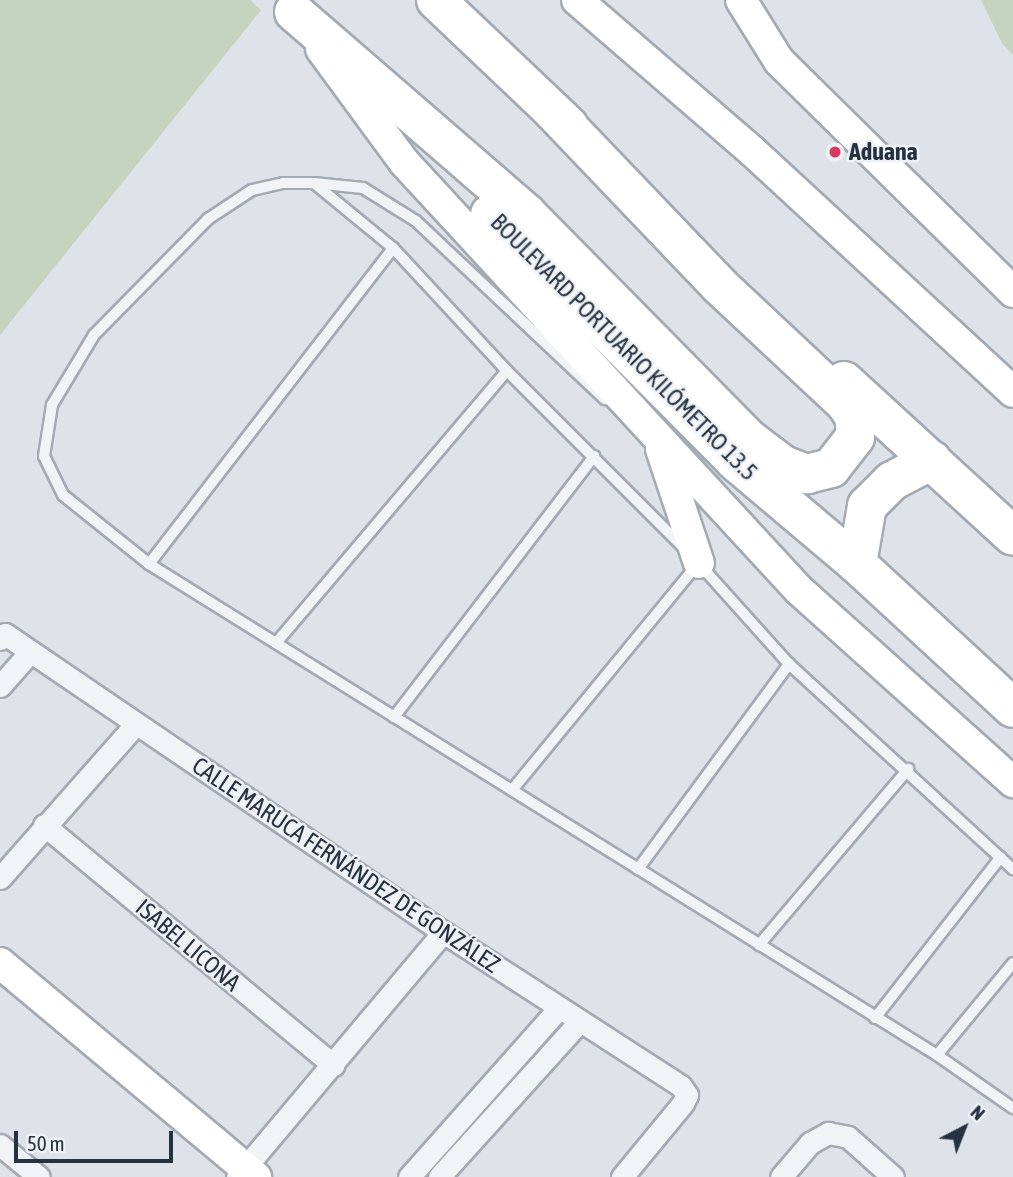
<!DOCTYPE html>
<html>
<head>
<meta charset="utf-8">
<style>
  body { margin:0 }
  #map { position:relative; width:1013px; height:1177px; overflow:hidden; background:#dee3e9; font-family:"Asap Condensed",sans-serif }
  div>[style] { position:absolute }
  .green>* { inset:0; background:#c6d3be }
  .roads { filter:drop-shadow(2px 0 #a3aab3) drop-shadow(-2px 0 #a3aab3) drop-shadow(0 2px #a3aab3) drop-shadow(0 -2px #a3aab3) }
  .lane>* { height:10px; margin:-5px; padding:0 5px; transform-origin:5px; border-radius:5px; background:#f1f4f7 }
  .street>* { height:21px; margin:-10.5px; padding:0 10.5px; transform-origin:10.5px; border-radius:10.5px; background:#f1f4f7 }
  .secondary>* { height:30px; margin:-15px; padding:0 15px; transform-origin:15px; border-radius:15px; background:#fff }
  .highway>* { height:38px; margin:-19px; padding:0 19px; transform-origin:19px; border-radius:19px; background:#fff }
  .dots>* { width:19px; height:19px; translate:-50% -50%; box-sizing:border-box; border:4px solid #eef2f6; border-radius:50% }
  span { translate:-50% -50%; white-space:nowrap; text-align:center; line-height:1.15; -webkit-text-stroke:5px #eef2f6; paint-order:stroke }
  .poi-label { font-size:24px; color:#263241; font-weight:700 }
  .left { translate:0 -50%; text-align:left }
  .street-label { font-size:24px; color:#263241 }
  .north { position:absolute; left:929px; top:1093px; width:70px; height:70px; -webkit-text-stroke:5px #eef2f6; paint-order:stroke; rotate:42deg; font-size:19px; font-weight:700; line-height:28px; text-align:center; color:#263241 }
  .north::after { content:''; display:block; margin:auto; width:24px; height:32px; background:#263241; clip-path:polygon(50% 0,100% 100%,50% 72%,0 100%) }
  .scale { position:absolute; left:14px; top:1131px; width:159px; height:32px; box-sizing:border-box; border:4px solid #263241; border-top:0; padding-left:9px; font-size:21px; line-height:24px; white-space:nowrap; color:#263241; -webkit-text-stroke:5px #eef2f6; paint-order:stroke }
</style>
</head>
<body>
<div id="map">
  <div class="green">
    <div style="clip-path:polygon(0 0,250px 0,261px 10px,0 335px)"></div>
    <div style="clip-path:polygon(981px 0,1013px 0,1013px 55px,1002px 43px)"></div>
  </div>
  <div class="roads">
    <div class="lane">
      <div style="left:314px;top:183px;width:49px;rotate:5.8deg"></div>
      <div style="left:363px;top:188px;width:62px;rotate:31.9deg"></div>
      <div style="left:416px;top:221px;width:260px;rotate:43.3deg"></div>
      <div style="left:685px;top:549px;width:252px;rotate:-135deg"></div>
      <div style="left:507px;top:371px;width:168px;rotate:-132.8deg"></div>
      <div style="left:393px;top:248px;width:102px;rotate:-140.6deg"></div>
      <div style="left:314px;top:183px;width:31px;rotate:180deg"></div>
      <div style="left:283px;top:183px;width:32px;rotate:167deg"></div>
      <div style="left:252px;top:190px;width:53px;rotate:146.6deg"></div>
      <div style="left:208px;top:219px;width:163px;rotate:134.5deg"></div>
      <div style="left:94px;top:335px;width:82px;rotate:121deg"></div>
      <div style="left:52px;top:405px;width:52px;rotate:98.9deg"></div>
      <div style="left:44px;top:456px;width:43px;rotate:64deg"></div>
      <div style="left:63px;top:495px;width:110px;rotate:38.7deg"></div>
      <div style="left:149px;top:564px;width:928px;rotate:31.93deg"></div>
      <div style="left:937px;top:1055px;width:93px;rotate:34.9deg"></div>
      <div style="left:149px;top:564px;width:399px;rotate:-52.3deg"></div>
      <div style="left:701px;top:566px;width:132px;rotate:48.1deg"></div>
      <div style="left:789px;top:664px;width:304px;rotate:42.5deg"></div>
      <div style="left:276px;top:643px;width:357px;rotate:-49.7deg"></div>
      <div style="left:394px;top:717px;width:329px;rotate:-52.5deg"></div>
      <div style="left:512px;top:790px;width:291px;rotate:-50.6deg"></div>
      <div style="left:638px;top:869px;width:255px;rotate:-53.6deg"></div>
      <div style="left:759px;top:945px;width:231px;rotate:-49.7deg"></div>
      <div style="left:875px;top:1018px;width:204px;rotate:-52deg"></div>
      <div style="left:937px;top:1055px;width:119px;rotate:-50.4deg"></div>
    </div>
    <div class="street">
      <div style="left:0;top:639px;width:7px;rotate:-45deg"></div>
      <div style="left:5px;top:634px;width:530px;rotate:34.23deg"></div>
      <div style="left:443px;top:932px;width:283px;rotate:32.9deg"></div>
      <div style="left:681px;top:1086px;width:11px;rotate:56deg"></div>
      <div style="left:687px;top:1095px;width:9px;rotate:117deg"></div>
      <div style="left:683px;top:1103px;width:96px;rotate:129.5deg"></div>
      <div style="left:0;top:686px;width:45px;rotate:-48.6deg"></div>
      <div style="left:44px;top:825px;width:376px;rotate:39.7deg"></div>
      <div style="left:0;top:878px;width:205px;rotate:-48.6deg"></div>
      <div style="left:0;top:1145px;width:50px;rotate:39.4deg"></div>
      <div style="left:237px;top:1177px;width:320px;rotate:-49.9deg"></div>
      <div style="left:409px;top:1177px;width:226px;rotate:-48.4deg"></div>
      <div style="left:439px;top:1177px;width:210px;rotate:-47.9deg"></div>
      <div style="left:781px;top:1177px;width:45px;rotate:-49.5deg"></div>
      <div style="left:810px;top:1143px;width:21px;rotate:-29deg"></div>
      <div style="left:828px;top:1133px;width:20px;rotate:11deg"></div>
      <div style="left:848px;top:1137px;width:60px;rotate:41.6deg"></div>
    </div>
    <div class="secondary">
      <div style="left:577px;top:0;width:231px;rotate:40.8deg"></div>
      <div style="left:752px;top:151px;width:355px;rotate:42.7deg"></div>
      <div style="left:741px;top:0;width:72px;rotate:58.1deg"></div>
      <div style="left:779px;top:61px;width:329px;rotate:44.6deg"></div>
      <div style="left:321px;top:49px;width:140px;rotate:53.7deg"></div>
      <div style="left:404px;top:162px;width:582px;rotate:47.3deg"></div>
      <div style="left:799px;top:590px;width:288px;rotate:41.9deg"></div>
      <div style="left:661px;top:449px;width:120px;rotate:71.6deg"></div>
      <div style="left:0;top:963px;width:334px;rotate:39.9deg"></div>
    </div>
    <div class="highway">
      <div style="left:436px;top:0;width:183px;rotate:43.5deg"></div>
      <div style="left:294px;top:12px;width:308px;rotate:40.9deg"></div>
      <div style="left:527px;top:214px;width:317px;rotate:45.4deg"></div>
      <div style="left:750px;top:440px;width:41px;rotate:37.1deg"></div>
      <div style="left:783px;top:465px;width:26px;rotate:21deg"></div>
      <div style="left:807px;top:474px;width:25px;rotate:-14deg"></div>
      <div style="left:831px;top:468px;width:39px;rotate:-52deg"></div>
      <div style="left:855px;top:437px;width:19px;rotate:-90deg"></div>
      <div style="left:855px;top:418px;width:17px;rotate:-123deg"></div>
      <div style="left:846px;top:404px;width:174px;rotate:-136.9deg"></div>
      <div style="left:719px;top:285px;width:242px;rotate:-133.7deg"></div>
      <div style="left:490px;top:214px;width:348px;rotate:45.2deg"></div>
      <div style="left:735px;top:461px;width:160px;rotate:40.2deg"></div>
      <div style="left:857px;top:564px;width:212px;rotate:42.7deg"></div>
      <div style="left:844px;top:381px;width:229px;rotate:42.5deg"></div>
      <div style="left:857px;top:564px;width:59px;rotate:-80.2deg"></div>
      <div style="left:867px;top:506px;width:35px;rotate:-45deg"></div>
      <div style="left:892px;top:481px;width:45px;rotate:-27.7deg"></div>
    </div>
  </div>
  <div class="dots">
    <div style="left:835px;top:152px;background:#d8395f"></div>
  </div>
  <div class="poi-label">
    <span class="left" style="left:849px;top:152px">Aduana</span>
  </div>
  <div class="street-label">
    <span style="left:624px;top:347px;rotate:45deg">BOULEVARD PORTUARIO KILÓMETRO 13.5</span>
    <span style="left:346px;top:865px;rotate:34deg">CALLE MARUCA FERNÁNDEZ DE GONZÁLEZ</span>
    <span style="left:188px;top:945px;rotate:40deg">ISABEL LICONA</span>
  </div>
  <div class="north">N</div>
  <div class="scale">50 m</div>
</div>
</body>
</html>
